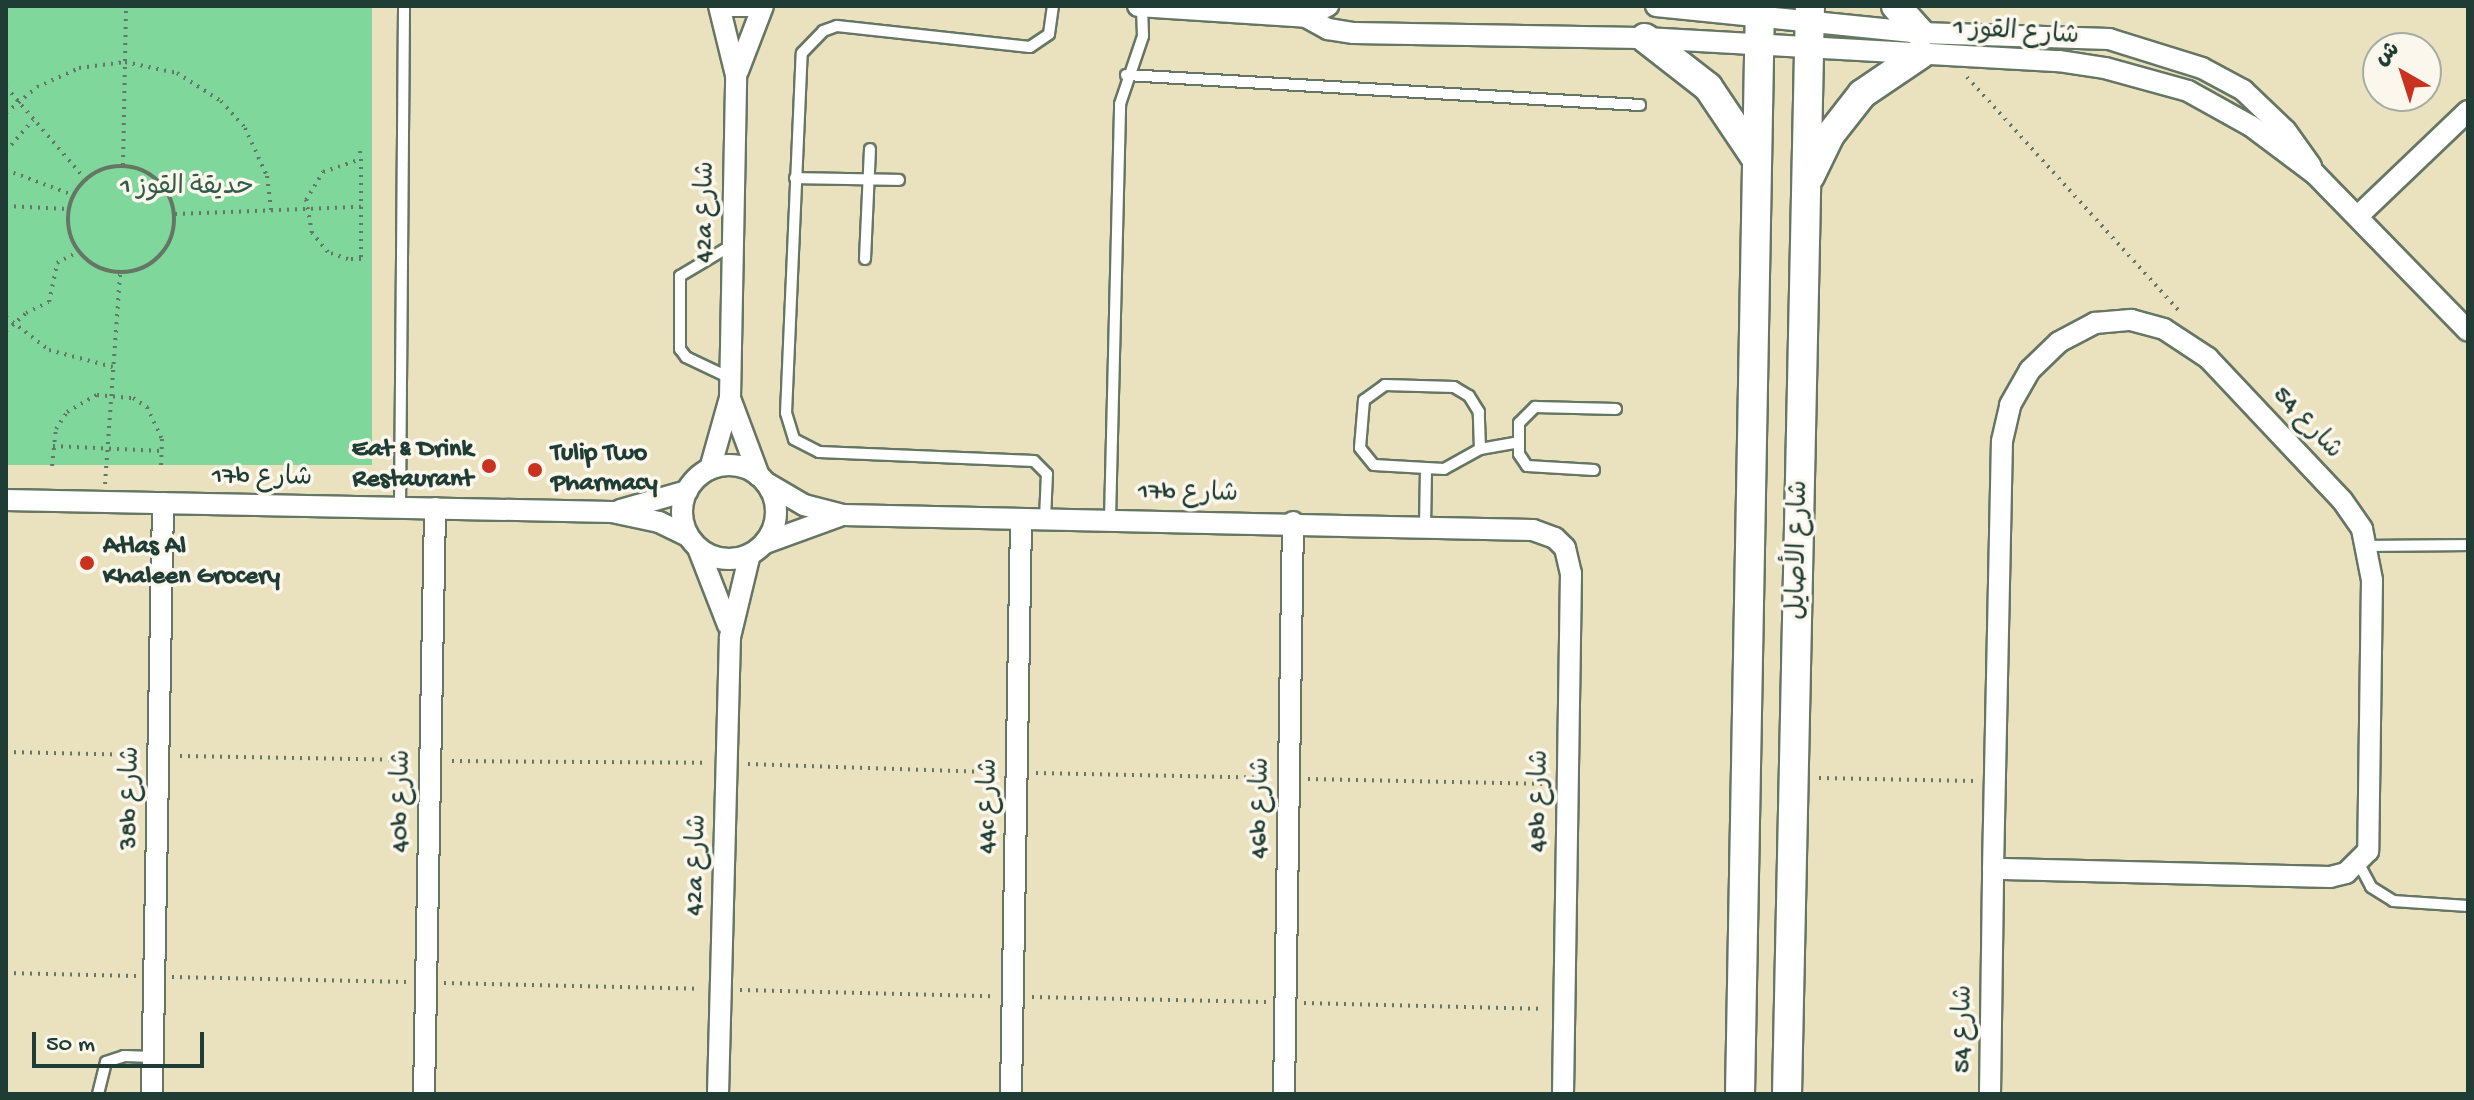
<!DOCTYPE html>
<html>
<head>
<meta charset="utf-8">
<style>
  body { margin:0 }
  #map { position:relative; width:2474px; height:1100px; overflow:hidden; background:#eae1be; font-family:"Gochi Hand","Playpen Sans Arabic",sans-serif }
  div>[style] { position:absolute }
  .green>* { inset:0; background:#7fd79b; transform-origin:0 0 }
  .path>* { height:4px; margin-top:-2px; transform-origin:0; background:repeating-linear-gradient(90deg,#667664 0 2px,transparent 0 8px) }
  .path>.ring { margin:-2px; padding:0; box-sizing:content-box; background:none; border:4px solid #667664; border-radius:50% }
  .roads { filter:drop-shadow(2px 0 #667664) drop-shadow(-2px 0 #667664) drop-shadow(0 2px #667664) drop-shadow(0 -2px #667664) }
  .lane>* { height:10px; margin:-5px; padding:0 5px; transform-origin:5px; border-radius:5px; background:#fff }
  .street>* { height:20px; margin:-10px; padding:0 10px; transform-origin:10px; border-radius:10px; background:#fff }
  .street>.ring { margin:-10px; padding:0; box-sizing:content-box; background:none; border:20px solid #fff; border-radius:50% }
  .secondary>* { height:28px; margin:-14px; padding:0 14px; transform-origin:14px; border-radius:14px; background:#fff }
  .dots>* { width:22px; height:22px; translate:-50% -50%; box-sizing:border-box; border:4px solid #fbf7ec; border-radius:50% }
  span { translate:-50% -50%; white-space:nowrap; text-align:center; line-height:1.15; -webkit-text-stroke:7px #fbf7ec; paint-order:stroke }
  .street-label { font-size:26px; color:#1f3d34 }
  .park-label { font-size:26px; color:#325c49 }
  .poi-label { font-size:26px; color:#1f3d34; font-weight:700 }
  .right { translate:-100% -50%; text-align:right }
  .left { translate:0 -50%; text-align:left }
  .frame { position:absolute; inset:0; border:8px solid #1f3d34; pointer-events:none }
  .north { position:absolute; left:2362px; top:32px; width:80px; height:80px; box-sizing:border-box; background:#fbf7ec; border:2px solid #a3ada2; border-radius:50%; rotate:321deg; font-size:22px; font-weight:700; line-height:32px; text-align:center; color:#1f3d34 }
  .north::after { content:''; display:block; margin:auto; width:28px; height:36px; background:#c8321e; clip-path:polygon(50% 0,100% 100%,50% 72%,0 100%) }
  .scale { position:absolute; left:32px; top:1032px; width:172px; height:36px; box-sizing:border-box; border:4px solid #1f3d34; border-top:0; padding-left:10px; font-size:24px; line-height:28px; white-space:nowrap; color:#1f3d34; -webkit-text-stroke:6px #fbf7ec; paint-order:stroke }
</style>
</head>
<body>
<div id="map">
  <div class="green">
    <div style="left:6px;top:6px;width:366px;height:459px"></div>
  </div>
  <div class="path">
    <div style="left:1967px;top:77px;width:319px;rotate:47.8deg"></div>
    <div style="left:6px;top:87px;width:121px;rotate:49.3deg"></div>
    <div style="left:6px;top:113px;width:40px;rotate:-40deg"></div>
    <div style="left:37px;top:87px;width:46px;rotate:-24.3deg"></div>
    <div style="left:79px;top:68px;width:46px;rotate:-7.4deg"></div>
    <div style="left:125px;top:62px;width:53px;rotate:11.9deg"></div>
    <div style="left:177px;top:73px;width:52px;rotate:32.5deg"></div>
    <div style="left:221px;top:101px;width:36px;rotate:48deg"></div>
    <div style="left:245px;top:128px;width:53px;rotate:65.4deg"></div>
    <div style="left:267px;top:176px;width:35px;rotate:83deg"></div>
    <div style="left:6px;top:151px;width:41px;rotate:-48.9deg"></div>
    <div style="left:360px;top:151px;width:8px;rotate:83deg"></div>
    <div style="left:361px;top:159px;width:100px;rotate:90deg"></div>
    <div style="left:361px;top:259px;width:13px;rotate:180deg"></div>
    <div style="left:348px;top:259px;width:21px;rotate:-161deg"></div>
    <div style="left:328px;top:252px;width:25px;rotate:-130deg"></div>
    <div style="left:312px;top:233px;width:34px;rotate:-100deg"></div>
    <div style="left:306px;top:200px;width:33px;rotate:-59deg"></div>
    <div style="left:323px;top:172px;width:40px;rotate:-18.9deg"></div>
    <div style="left:123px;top:165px;width:159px;rotate:-88.9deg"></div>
    <div class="ring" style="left:68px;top:166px;width:102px;height:102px"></div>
    <div style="left:6px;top:170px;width:72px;rotate:20.5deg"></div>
    <div style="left:6px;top:206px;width:62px;rotate:2.8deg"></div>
    <div style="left:175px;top:214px;width:186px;rotate:-2.2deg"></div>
    <div style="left:6px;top:317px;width:54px;rotate:37.5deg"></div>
    <div style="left:49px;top:350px;width:66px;rotate:14.9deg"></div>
    <div style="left:6px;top:331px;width:27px;rotate:-42deg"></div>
    <div style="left:26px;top:313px;width:25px;rotate:-26deg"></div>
    <div style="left:49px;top:302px;width:40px;rotate:-78deg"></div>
    <div style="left:57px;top:263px;width:24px;rotate:-28deg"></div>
    <div style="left:6px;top:366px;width:58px;rotate:90deg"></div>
    <div style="left:53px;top:446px;width:109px;rotate:2.6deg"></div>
    <div style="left:52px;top:466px;width:37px;rotate:-84deg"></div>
    <div style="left:56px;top:429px;width:20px;rotate:-57deg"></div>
    <div style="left:67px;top:412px;width:34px;rotate:-30deg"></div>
    <div style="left:97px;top:395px;width:36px;rotate:5deg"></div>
    <div style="left:133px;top:398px;width:17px;rotate:33deg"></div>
    <div style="left:147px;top:407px;width:35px;rotate:65deg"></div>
    <div style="left:162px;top:439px;width:30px;rotate:92deg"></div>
    <div style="left:105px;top:484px;width:212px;rotate:-85.9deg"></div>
    <div style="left:6px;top:752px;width:134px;rotate:1.3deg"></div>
    <div style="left:180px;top:756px;width:232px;rotate:1deg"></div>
    <div style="left:452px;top:761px;width:256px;rotate:0.4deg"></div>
    <div style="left:748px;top:764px;width:247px;rotate:1.9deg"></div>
    <div style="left:1036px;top:773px;width:231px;rotate:1.2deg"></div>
    <div style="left:1819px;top:778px;width:155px;rotate:1.1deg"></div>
    <div style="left:1308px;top:779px;width:239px;rotate:1.2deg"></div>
    <div style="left:6px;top:973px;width:130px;rotate:1.3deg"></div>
    <div style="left:172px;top:977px;width:235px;rotate:1.2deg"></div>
    <div style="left:444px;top:983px;width:255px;rotate:1.3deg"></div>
    <div style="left:740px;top:990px;width:251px;rotate:1.4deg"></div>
    <div style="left:1032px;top:997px;width:235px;rotate:1.2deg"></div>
    <div style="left:1304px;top:1003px;width:239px;rotate:1.4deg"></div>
  </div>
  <div class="roads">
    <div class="lane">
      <div style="left:1126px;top:75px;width:515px;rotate:3.34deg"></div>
      <div style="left:795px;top:178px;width:104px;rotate:1.1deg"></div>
      <div style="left:865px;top:259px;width:110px;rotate:-87.4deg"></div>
      <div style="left:730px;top:378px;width:49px;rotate:-154.5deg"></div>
      <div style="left:686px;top:357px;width:10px;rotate:-127deg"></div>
      <div style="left:680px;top:349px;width:73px;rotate:-90deg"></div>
      <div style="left:680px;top:276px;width:61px;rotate:-30.8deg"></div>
      <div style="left:1480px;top:449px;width:37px;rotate:-92deg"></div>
      <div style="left:1479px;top:412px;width:19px;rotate:-122deg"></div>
      <div style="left:1469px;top:396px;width:17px;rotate:-149deg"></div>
      <div style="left:1454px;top:387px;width:69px;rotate:-178.3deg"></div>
      <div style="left:1385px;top:385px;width:26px;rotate:144deg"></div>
      <div style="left:1364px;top:400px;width:48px;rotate:94.8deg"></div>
      <div style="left:1360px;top:448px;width:22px;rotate:51deg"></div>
      <div style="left:1374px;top:465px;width:70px;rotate:3.3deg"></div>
      <div style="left:1444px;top:469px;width:41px;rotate:-29.1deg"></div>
      <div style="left:1480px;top:449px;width:39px;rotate:-10deg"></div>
      <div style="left:1594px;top:470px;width:67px;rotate:-176.6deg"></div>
      <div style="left:1527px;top:466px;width:14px;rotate:-124deg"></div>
      <div style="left:1519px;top:454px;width:31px;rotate:-90deg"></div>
      <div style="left:1519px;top:423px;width:23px;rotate:-45deg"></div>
      <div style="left:1535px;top:407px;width:81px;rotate:1.4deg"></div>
      <div style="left:400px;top:508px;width:502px;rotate:-89.54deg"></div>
      <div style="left:1045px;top:519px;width:45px;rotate:-87.5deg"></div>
      <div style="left:1047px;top:474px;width:18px;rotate:-135deg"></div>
      <div style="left:1034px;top:461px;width:215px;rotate:-177.6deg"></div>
      <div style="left:819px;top:452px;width:28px;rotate:-153deg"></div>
      <div style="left:794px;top:439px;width:27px;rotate:-107deg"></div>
      <div style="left:786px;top:413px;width:360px;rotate:-87.5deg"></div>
      <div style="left:802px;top:53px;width:30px;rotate:-46deg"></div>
      <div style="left:823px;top:31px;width:15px;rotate:-20deg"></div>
      <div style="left:837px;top:26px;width:194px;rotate:6.2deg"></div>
      <div style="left:1030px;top:47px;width:23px;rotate:-34deg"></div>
      <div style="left:1049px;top:34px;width:28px;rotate:-82deg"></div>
      <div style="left:1110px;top:519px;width:415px;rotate:-88.6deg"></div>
      <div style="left:1120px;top:104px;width:72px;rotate:-71.3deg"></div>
      <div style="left:1143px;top:36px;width:30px;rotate:-92deg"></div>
      <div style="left:1425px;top:527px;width:56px;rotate:-89deg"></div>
      <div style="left:2368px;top:546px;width:100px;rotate:-0.6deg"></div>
      <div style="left:2359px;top:864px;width:26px;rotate:62deg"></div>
      <div style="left:2371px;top:887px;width:26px;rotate:32deg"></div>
      <div style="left:2393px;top:901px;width:75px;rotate:3.8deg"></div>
      <div style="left:98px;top:1094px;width:33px;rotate:-76deg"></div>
      <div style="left:106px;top:1062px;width:19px;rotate:-18deg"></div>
      <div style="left:124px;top:1056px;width:29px;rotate:2deg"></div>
    </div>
    <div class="street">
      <div style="left:729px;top:6px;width:29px"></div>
      <div style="left:1138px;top:6px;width:168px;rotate:3.7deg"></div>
      <div style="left:1306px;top:17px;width:25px;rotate:29deg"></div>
      <div style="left:1328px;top:29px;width:26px;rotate:9deg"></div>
      <div style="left:1354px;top:33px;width:291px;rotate:1deg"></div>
      <div style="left:1645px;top:38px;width:415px;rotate:3.2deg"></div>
      <div style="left:2059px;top:61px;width:47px;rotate:8.7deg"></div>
      <div style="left:2105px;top:68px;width:86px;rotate:15.5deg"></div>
      <div style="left:2188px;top:91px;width:72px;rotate:29.1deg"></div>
      <div style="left:2251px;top:126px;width:80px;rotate:36.9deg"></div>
      <div style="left:2315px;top:174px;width:219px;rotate:45.7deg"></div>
      <div style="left:1656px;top:6px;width:265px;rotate:5.8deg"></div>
      <div style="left:1920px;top:33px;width:189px;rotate:1.8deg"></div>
      <div style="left:2109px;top:39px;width:97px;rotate:17.3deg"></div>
      <div style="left:2202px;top:68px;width:47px;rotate:28.2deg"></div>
      <div style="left:2243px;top:90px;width:59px;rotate:43.6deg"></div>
      <div style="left:2286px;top:131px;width:43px;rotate:54.5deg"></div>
      <div style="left:1306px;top:17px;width:25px;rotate:-27deg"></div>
      <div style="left:738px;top:71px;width:70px;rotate:-69deg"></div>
      <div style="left:2358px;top:216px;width:152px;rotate:-43.7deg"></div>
      <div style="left:731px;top:401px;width:80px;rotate:69.5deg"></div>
      <div class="ring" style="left:682px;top:465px;width:74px;height:74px"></div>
      <div style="left:710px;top:469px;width:74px;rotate:-74.3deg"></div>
      <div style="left:730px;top:398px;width:323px;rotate:-88.9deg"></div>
      <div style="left:736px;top:75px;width:71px;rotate:-103.8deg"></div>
      <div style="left:768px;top:484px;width:42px;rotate:30.3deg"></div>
      <div style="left:804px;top:505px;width:40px;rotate:14.4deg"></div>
      <div style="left:843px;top:515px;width:690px;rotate:1.25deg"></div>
      <div style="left:1533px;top:530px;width:23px;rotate:20deg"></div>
      <div style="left:1555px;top:538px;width:14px;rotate:45deg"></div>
      <div style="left:1565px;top:548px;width:26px;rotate:77deg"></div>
      <div style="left:1571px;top:573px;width:521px;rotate:90.88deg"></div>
      <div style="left:6px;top:500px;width:606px;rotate:1.13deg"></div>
      <div style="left:612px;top:512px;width:48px;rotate:12deg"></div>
      <div style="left:659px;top:522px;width:32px;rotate:26deg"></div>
      <div style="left:620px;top:510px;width:70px;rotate:-15.8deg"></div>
      <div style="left:765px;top:543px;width:79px;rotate:-20deg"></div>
      <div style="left:698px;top:548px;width:83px;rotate:68.7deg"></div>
      <div style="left:152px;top:1094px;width:591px;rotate:-88.93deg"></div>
      <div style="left:424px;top:1094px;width:586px;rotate:-88.92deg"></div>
      <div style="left:718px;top:1094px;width:457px;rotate:-88.5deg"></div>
      <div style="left:730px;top:637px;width:85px;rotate:-76.5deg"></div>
      <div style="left:1011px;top:1094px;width:575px;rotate:-89deg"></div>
      <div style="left:1284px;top:1094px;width:572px;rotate:-89.1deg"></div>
      <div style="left:1990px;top:1094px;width:225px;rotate:-89.2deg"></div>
      <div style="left:1993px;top:869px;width:428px;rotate:-88.8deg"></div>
      <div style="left:2002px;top:441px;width:37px;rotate:-77deg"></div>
      <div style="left:2010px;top:405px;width:40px;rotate:-60.3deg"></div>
      <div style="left:2030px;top:370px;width:40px;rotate:-44deg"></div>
      <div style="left:2059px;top:342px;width:41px;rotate:-27.8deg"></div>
      <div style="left:2095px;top:323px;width:36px;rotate:-5deg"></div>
      <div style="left:2131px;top:320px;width:34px;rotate:15deg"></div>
      <div style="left:2164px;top:329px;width:53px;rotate:33.4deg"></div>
      <div style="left:2208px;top:358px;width:195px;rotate:46.7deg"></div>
      <div style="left:2342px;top:500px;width:35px;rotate:55deg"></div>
      <div style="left:2362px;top:529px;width:52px;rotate:78.9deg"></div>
      <div style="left:2372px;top:580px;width:271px;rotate:90.8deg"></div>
      <div style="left:2368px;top:851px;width:31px;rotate:135deg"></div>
      <div style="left:2346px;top:873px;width:16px;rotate:166deg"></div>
      <div style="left:2330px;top:877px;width:337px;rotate:-178.6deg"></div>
    </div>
    <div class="secondary">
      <div style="left:1896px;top:6px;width:36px;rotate:48deg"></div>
      <div style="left:1645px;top:38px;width:80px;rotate:37.9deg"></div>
      <div style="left:1708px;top:87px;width:88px;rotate:56.1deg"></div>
      <div style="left:1810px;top:176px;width:46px;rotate:-64deg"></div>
      <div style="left:1830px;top:135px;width:52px;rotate:-52deg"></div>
      <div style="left:1862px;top:94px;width:71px;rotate:-34.1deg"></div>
      <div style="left:1740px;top:1094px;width:1088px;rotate:-88.95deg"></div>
      <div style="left:1787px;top:1094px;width:1088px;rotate:-88.79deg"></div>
    </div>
  </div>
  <div class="dots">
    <div style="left:489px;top:466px;background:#c8321e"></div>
    <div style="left:535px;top:470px;background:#c8321e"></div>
    <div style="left:87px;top:563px;background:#c8321e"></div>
  </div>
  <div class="street-label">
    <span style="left:2016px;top:34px;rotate:4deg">شارع القوز 1</span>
    <span style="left:707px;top:212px;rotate:-89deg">42a شارع</span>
    <span style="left:2306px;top:424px;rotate:47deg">شارع 54</span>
    <span style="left:262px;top:479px;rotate:1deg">17b شارع</span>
    <span style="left:1188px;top:495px;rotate:1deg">17b شارع</span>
    <span style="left:1800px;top:550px;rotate:-89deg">شارع الأصايل</span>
    <span style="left:132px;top:798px;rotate:-89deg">38b شارع</span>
    <span style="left:403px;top:801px;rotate:-89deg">40b شارع</span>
    <span style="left:1541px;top:801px;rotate:-89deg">48b شارع</span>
    <span style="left:990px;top:806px;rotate:-89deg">44c شارع</span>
    <span style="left:1262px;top:808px;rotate:-89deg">46b شارع</span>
    <span style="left:698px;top:865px;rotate:-88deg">42a شارع</span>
    <span style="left:1965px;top:1029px;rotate:-89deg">شارع 54</span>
  </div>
  <div class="park-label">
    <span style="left:187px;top:189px">حديقة القوز 1</span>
  </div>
  <div class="poi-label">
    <span class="right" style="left:473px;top:466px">Eat &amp; Drink<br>Restaurant</span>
    <span class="left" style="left:551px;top:470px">Tulip Two<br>Pharmacy</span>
    <span class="left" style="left:103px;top:563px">Atlas Al<br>Khaleen Grocery</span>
  </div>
  <div class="frame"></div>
  <div class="north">ش</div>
  <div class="scale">50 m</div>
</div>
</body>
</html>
